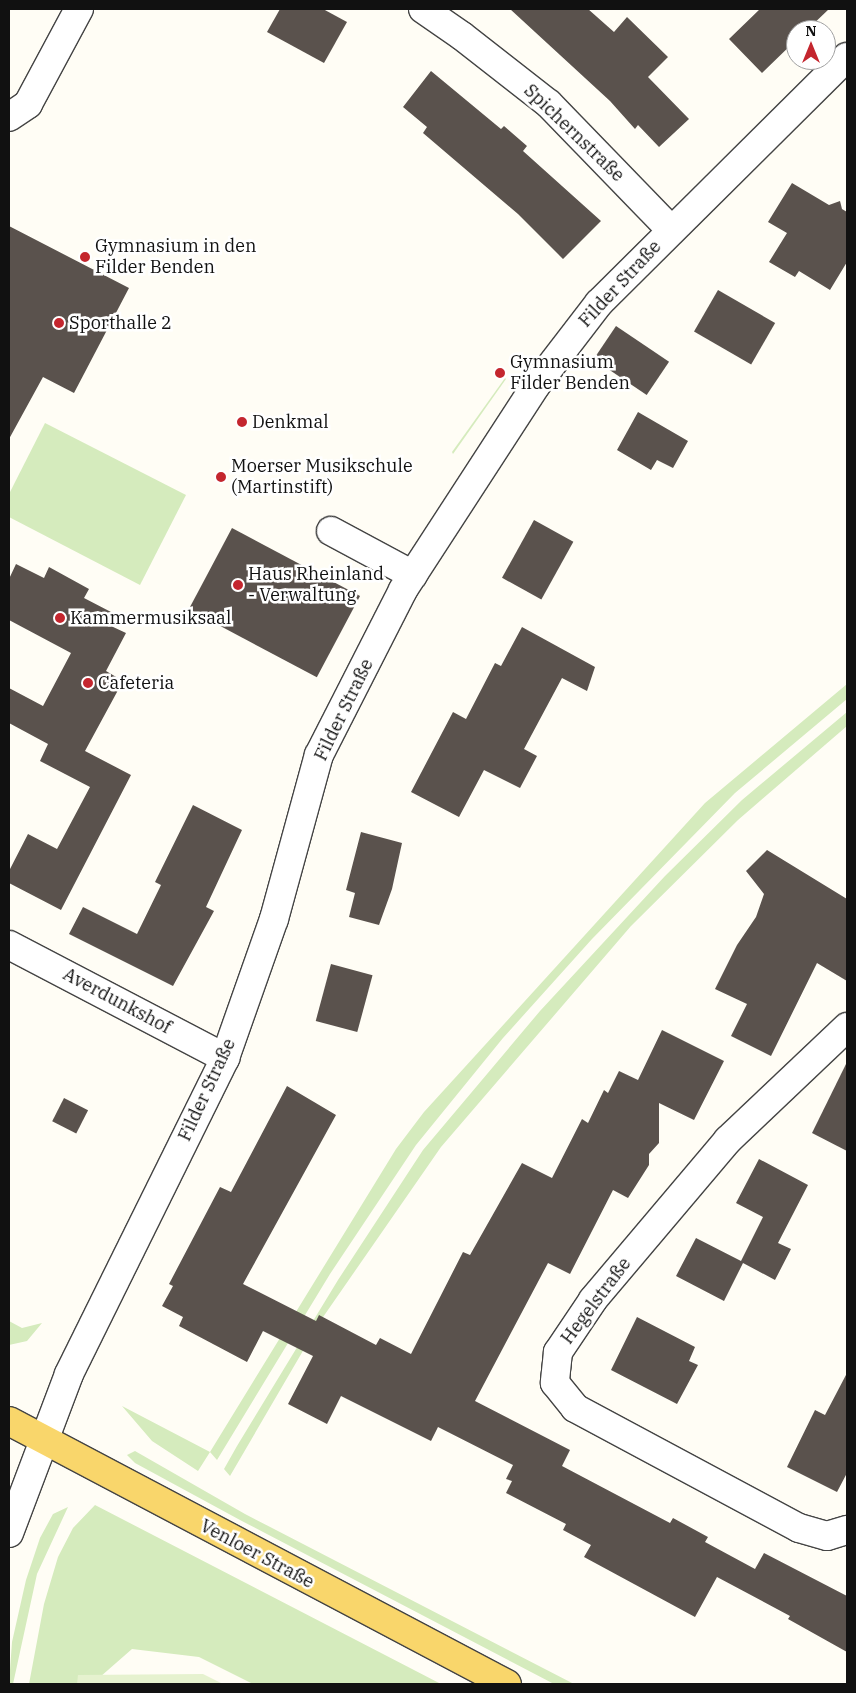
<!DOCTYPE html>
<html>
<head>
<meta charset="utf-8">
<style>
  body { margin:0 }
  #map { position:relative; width:856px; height:1693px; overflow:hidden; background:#fffdf5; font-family:"IBM Plex Serif",serif }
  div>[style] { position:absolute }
  .green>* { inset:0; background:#d5ebbd }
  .pitch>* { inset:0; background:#e6f2cf }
  .building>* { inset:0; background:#5a524d; transform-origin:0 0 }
  .roads { filter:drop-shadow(1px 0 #444) drop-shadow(-1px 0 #444) drop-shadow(0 1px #444) drop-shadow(0 -1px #444) }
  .minor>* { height:28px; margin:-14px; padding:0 14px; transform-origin:14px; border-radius:14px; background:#fff }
  .major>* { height:28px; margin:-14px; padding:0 14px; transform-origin:14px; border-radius:14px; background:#f9d66b }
  .dots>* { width:14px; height:14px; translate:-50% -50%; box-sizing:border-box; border:2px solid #fff; border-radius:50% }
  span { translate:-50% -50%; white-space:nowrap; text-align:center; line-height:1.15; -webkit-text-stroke:5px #fff; paint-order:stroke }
  .street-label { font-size:18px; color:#111 }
  .poi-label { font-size:18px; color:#111 }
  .left { translate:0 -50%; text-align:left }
  .frame { position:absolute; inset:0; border:10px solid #111; pointer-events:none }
  .north { position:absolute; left:786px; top:20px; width:50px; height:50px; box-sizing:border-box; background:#fff; border:1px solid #a0a0a0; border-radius:50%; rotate:0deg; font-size:14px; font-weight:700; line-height:20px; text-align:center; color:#111 }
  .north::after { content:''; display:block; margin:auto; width:18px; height:22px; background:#c4262e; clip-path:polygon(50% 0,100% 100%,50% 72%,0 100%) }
</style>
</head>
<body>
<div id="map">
  <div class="green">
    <div style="clip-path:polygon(505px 378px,506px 379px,453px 454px,452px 452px)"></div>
    <div style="clip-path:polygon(45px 423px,186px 495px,140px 585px,9px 517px,9px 494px)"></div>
    <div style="clip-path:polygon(847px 684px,847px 699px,735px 793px,592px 939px,503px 1038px,416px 1145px,330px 1274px,217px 1460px,210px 1452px,198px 1471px,152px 1441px,122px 1406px,210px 1452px,396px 1149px,424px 1112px,705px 803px)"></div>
    <div style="clip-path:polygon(847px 712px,847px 726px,738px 820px,631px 926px,441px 1147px,321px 1320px,230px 1476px,224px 1469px,237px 1446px,338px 1280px,423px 1150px,540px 1011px,665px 876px,742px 800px)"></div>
    <div style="clip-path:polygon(9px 1321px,22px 1328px,42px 1323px,27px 1341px,9px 1345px)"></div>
    <div style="clip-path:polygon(135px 1451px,245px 1514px,574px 1684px,554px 1684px,240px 1520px,135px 1463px,127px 1455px)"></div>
    <div style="clip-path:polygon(95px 1505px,441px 1684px,253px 1684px,199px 1657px,132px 1649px,92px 1684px,29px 1684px,44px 1604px,58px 1557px,73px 1528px)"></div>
    <div style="clip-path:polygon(68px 1507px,37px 1574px,13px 1684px,9px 1684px,12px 1642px,26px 1580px,40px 1538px,53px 1514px)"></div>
  </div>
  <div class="pitch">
    <div style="clip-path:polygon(203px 1674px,223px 1684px,77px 1684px,78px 1675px)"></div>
  </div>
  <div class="building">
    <div style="clip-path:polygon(280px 9px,323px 9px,347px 22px,324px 63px,267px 32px)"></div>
    <div style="clip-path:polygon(510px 9px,588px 9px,614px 32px,627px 17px,668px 57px,648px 77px,689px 119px,659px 147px,638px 125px,635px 129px,610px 101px)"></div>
    <div style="clip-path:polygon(760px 9px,829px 9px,807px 30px,796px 30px,796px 40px,762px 73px,729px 39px)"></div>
    <div style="clip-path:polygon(431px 71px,501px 129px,504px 126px,527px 146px,523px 151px,601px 221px,563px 259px,518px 214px,423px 133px,427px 127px,403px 107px)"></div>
    <div style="clip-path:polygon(792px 183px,829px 205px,840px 201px,842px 209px,847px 212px,847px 262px,830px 290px,799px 271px,795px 277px,769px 262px,787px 233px,768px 222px)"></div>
    <div style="clip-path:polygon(9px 226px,129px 288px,74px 393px,43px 377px,9px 439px)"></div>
    <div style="left:718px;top:290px;width:66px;height:48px;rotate:30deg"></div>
    <div style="left:616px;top:326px;width:64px;height:40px;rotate:34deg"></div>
    <div style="clip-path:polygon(638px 412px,688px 441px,673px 468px,657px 460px,651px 470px,617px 450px)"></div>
    <div style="left:534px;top:520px;width:45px;height:66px;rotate:29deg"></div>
    <div style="left:232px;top:528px;width:145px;height:92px;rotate:28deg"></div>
    <div style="clip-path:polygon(16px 564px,44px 578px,49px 567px,89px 589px,84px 598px,111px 612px,109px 617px,114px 619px,111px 626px,126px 633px,106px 671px,123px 681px,85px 751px,131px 775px,61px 910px,9px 883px,9px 871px,28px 834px,57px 849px,90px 787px,40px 761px,48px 744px,9px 723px,9px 688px,43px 706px,71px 653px,9px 620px,9px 579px)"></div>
    <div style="clip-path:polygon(522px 627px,595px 667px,587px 691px,562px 678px,524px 749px,537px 756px,520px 788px,484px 770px,459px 817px,411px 792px,453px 712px,466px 719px,495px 663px,501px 666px)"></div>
    <div style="clip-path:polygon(193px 805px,242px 830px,206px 907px,214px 911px,173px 986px,69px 934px,83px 907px,137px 934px,161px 885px,155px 882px)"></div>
    <div style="clip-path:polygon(361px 832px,402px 843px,392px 889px,379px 925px,349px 917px,355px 893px,346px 890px)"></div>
    <div style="clip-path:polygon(767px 850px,847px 899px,847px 981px,817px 963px,771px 1056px,731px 1036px,747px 1004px,715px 989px,737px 945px,756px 917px,764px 894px,746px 871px)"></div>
    <div style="left:331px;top:964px;width:43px;height:59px;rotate:15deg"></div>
    <div style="clip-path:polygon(662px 1030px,724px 1061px,694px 1120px,659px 1103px,659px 1143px,649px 1154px,649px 1165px,628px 1198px,613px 1190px,570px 1274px,548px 1263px,475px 1401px,570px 1450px,562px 1466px,670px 1523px,673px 1518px,708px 1537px,705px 1542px,755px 1569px,764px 1553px,847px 1596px,847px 1652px,788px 1619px,790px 1616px,717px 1577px,695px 1617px,584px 1557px,591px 1545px,563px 1530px,566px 1524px,506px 1493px,512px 1481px,506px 1479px,513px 1465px,438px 1427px,431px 1441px,341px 1396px,327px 1424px,288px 1404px,313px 1356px,263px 1331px,247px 1362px,179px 1326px,183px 1317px,162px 1306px,173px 1286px,169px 1284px,220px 1187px,231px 1192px,287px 1086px,336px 1115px,243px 1284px,316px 1321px,319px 1315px,376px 1345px,380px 1338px,411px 1354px,463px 1252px,470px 1255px,522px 1163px,552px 1178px,582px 1119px,588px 1123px,604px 1090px,608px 1093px,619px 1071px,638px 1080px)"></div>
    <div style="clip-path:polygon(847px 1062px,847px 1151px,812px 1133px)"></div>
    <div style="left:64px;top:1098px;width:27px;height:26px;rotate:27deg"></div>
    <div style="clip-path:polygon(759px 1159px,808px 1185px,778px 1243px,791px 1249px,775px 1280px,743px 1263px,724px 1301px,676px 1276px,696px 1238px,741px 1261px,763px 1217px,736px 1203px)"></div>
    <div style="clip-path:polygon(637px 1317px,695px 1347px,689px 1361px,698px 1365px,677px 1404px,611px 1370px)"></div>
    <div style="clip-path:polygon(847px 1373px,847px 1473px,837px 1492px,787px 1467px,815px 1410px,825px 1415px)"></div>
  </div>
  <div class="roads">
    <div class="minor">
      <div style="left:423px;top:9px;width:47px;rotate:34.7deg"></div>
      <div style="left:462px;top:36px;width:110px;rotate:38deg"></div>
      <div style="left:549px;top:104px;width:175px;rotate:45.9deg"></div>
      <div style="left:9px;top:117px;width:23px;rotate:-34deg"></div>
      <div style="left:28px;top:104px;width:108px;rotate:-61.8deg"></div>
      <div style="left:331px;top:531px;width:93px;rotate:28.2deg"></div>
      <div style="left:9px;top:945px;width:244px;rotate:27.6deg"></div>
      <div style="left:847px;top:1027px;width:164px;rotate:136.5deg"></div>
      <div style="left:728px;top:1140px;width:209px;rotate:130.2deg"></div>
      <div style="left:593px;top:1300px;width:63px;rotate:123.9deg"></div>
      <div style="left:558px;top:1352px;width:31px;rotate:96deg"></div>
      <div style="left:555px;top:1383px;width:32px;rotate:51deg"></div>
      <div style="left:575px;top:1408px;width:254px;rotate:28.2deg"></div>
      <div style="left:799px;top:1528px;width:29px;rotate:16deg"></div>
      <div style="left:827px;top:1536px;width:21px;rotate:-17deg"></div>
      <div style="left:9px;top:1533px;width:170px;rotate:-69.3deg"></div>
      <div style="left:69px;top:1374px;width:352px;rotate:-63.7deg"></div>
      <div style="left:225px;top:1058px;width:147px;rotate:-70.6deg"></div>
      <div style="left:274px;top:919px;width:170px;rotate:-74.7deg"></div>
      <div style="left:319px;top:755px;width:185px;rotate:-63deg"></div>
      <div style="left:403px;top:590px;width:244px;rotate:-57deg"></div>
      <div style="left:536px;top:385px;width:103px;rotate:-52.5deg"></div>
      <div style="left:599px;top:303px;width:349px;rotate:-44.8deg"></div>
    </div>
    <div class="major">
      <div style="left:9px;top:1421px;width:563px;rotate:27.84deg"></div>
    </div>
  </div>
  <div class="dots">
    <div style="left:85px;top:257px;background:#c4262e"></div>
    <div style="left:59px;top:323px;background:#c4262e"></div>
    <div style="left:500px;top:373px;background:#c4262e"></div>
    <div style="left:242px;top:422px;background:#c4262e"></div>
    <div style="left:221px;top:477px;background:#c4262e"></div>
    <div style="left:238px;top:585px;background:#c4262e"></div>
    <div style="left:60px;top:618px;background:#c4262e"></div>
    <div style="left:88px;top:683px;background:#c4262e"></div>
  </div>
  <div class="street-label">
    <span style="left:574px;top:133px;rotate:44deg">Spichernstraße</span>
    <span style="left:620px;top:284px;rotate:-47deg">Filder Straße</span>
    <span style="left:344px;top:710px;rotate:-64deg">Filder Straße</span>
    <span style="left:117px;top:1001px;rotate:28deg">Averdunkshof</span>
    <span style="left:207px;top:1090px;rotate:-65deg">Filder Straße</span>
    <span style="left:596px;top:1301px;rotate:-53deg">Hegelstraße</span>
    <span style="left:257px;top:1554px;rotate:28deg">Venloer Straße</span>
  </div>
  <div class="poi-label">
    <span class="left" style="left:95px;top:257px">Gymnasium in den<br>Filder Benden</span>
    <span class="left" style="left:69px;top:323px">Sporthalle 2</span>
    <span class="left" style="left:510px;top:373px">Gymnasium<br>Filder Benden</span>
    <span class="left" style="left:252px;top:422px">Denkmal</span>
    <span class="left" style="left:231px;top:477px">Moerser Musikschule<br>(Martinstift)</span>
    <span class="left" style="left:248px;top:585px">Haus Rheinland<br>- Verwaltung</span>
    <span class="left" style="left:70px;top:618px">Kammermusiksaal</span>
    <span class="left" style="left:98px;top:683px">Cafeteria</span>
  </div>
  <div class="frame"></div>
  <div class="north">N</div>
</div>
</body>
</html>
